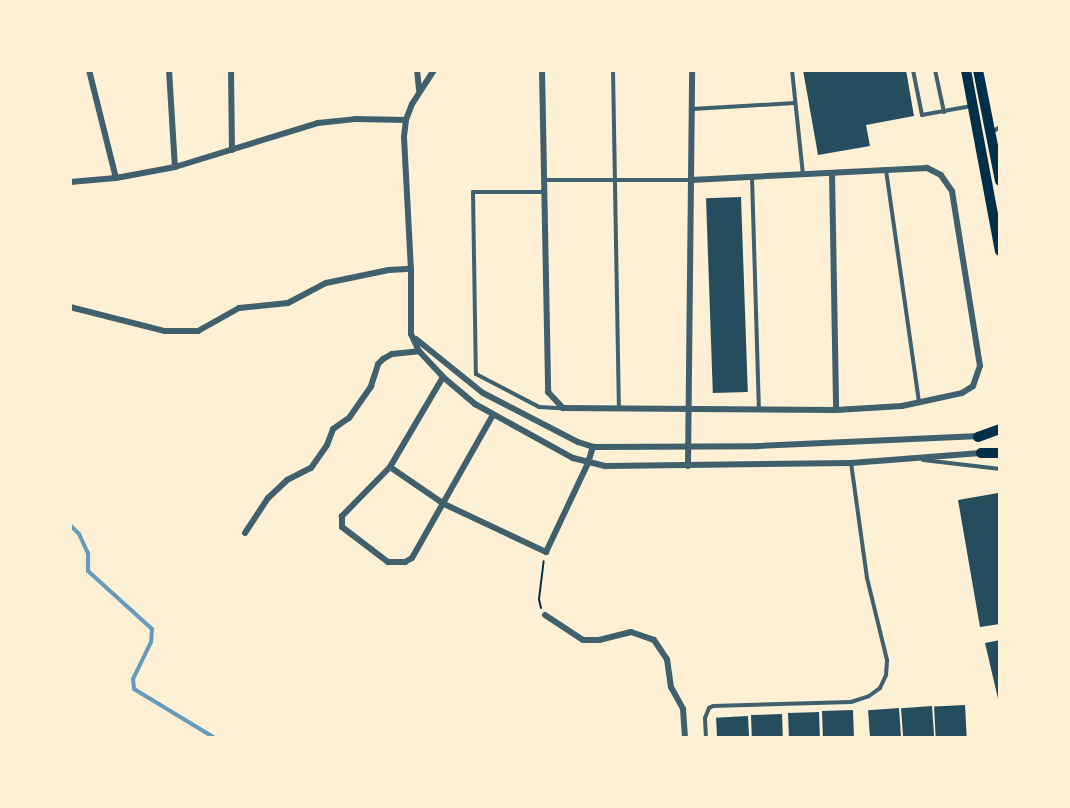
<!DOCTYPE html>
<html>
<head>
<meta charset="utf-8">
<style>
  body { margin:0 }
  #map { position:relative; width:1070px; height:808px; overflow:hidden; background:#fdf0d5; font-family:Overpass,sans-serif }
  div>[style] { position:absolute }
  .stream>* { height:4px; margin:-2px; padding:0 2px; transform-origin:2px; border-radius:2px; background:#669bbc }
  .building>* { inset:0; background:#264d5e; transform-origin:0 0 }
  .path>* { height:2px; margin:-1px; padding:0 1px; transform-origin:1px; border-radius:1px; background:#003049 }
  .service>* { height:4px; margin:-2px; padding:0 2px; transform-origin:2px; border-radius:2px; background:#3f606c }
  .minor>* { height:6px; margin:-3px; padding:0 3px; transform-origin:3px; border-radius:3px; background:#3f606c }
  .secondary>* { height:10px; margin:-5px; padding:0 5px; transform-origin:5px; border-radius:5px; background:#003049 }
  span { translate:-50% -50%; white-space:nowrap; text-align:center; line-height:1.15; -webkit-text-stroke:4.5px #fdf0d5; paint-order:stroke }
  .frame { position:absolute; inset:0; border:72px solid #fdf0d5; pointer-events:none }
</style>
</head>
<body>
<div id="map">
  <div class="stream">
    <div style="left:70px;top:525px;width:13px;rotate:45deg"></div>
    <div style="left:79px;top:534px;width:21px;rotate:65deg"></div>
    <div style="left:88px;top:553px;width:18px;rotate:90deg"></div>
    <div style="left:88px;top:571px;width:86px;rotate:42.2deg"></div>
    <div style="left:152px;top:629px;width:13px;rotate:94deg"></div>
    <div style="left:151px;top:642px;width:41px;rotate:115.9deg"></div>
    <div style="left:133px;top:679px;width:10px;rotate:84deg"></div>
    <div style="left:134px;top:689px;width:95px;rotate:31.2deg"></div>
  </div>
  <div class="building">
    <div style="clip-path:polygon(803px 70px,906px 70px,914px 116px,866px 125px,870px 146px,818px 155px)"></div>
    <div style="left:741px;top:197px;width:195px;height:35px;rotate:88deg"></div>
    <div style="clip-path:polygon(998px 493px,1000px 624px,980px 627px,958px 500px)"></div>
    <div style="clip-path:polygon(1000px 640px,1000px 703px,999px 703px,985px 643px)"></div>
    <div style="left:965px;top:705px;width:33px;height:31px;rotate:87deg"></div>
    <div style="left:932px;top:706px;width:32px;height:31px;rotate:86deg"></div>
    <div style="left:899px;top:708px;width:30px;height:31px;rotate:86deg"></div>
    <div style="left:853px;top:710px;width:28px;height:31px;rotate:88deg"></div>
    <div style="left:819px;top:712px;width:26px;height:31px;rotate:88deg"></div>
    <div style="left:782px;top:714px;width:24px;height:31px;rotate:88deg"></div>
    <div style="left:748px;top:716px;width:22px;height:32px;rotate:87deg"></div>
  </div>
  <div class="path">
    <div style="left:541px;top:608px;width:9px;rotate:-103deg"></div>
    <div style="left:539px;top:599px;width:38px;rotate:-83deg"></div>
  </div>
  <div class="service">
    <div style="left:613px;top:70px;width:339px;rotate:89deg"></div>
    <div style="left:792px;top:70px;width:105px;rotate:84deg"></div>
    <div style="left:913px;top:70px;width:46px;rotate:78.7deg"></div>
    <div style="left:922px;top:115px;width:50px;rotate:-10.4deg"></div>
    <div style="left:935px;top:70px;width:43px;rotate:77.9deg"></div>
    <div style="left:692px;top:109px;width:103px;rotate:-3.3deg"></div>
    <div style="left:992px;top:132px;width:9px;rotate:-32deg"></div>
    <div style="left:886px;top:170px;width:234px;rotate:81.9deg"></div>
    <div style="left:752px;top:177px;width:232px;rotate:88.3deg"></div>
    <div style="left:545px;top:180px;width:146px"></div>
    <div style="left:544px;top:192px;width:71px;rotate:180deg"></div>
    <div style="left:473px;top:192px;width:182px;rotate:89.1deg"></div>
    <div style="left:476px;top:374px;width:71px;rotate:27.6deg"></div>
    <div style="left:539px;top:407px;width:22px;rotate:3deg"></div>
    <div style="left:923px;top:460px;width:78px;rotate:6.7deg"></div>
    <div style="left:706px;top:738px;width:20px;rotate:-93deg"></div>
    <div style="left:705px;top:718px;width:11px;rotate:-68deg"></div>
    <div style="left:709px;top:708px;width:4px;rotate:-27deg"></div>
    <div style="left:713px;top:706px;width:138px;rotate:-1.7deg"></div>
    <div style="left:851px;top:702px;width:19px;rotate:-18deg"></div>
    <div style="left:869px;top:696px;width:14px;rotate:-36deg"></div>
    <div style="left:880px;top:688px;width:14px;rotate:-65deg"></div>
    <div style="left:886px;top:675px;width:15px;rotate:-86deg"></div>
    <div style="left:887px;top:660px;width:84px;rotate:-103.7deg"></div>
    <div style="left:867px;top:578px;width:116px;rotate:-97.9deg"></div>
  </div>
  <div class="minor">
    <div style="left:89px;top:70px;width:111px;rotate:76deg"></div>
    <div style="left:169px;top:70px;width:97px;rotate:86.5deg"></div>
    <div style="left:231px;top:70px;width:80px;rotate:89.3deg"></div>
    <div style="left:417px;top:70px;width:20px;rotate:84deg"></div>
    <div style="left:434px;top:70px;width:40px;rotate:122.9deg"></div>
    <div style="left:412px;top:104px;width:17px;rotate:111deg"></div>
    <div style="left:406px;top:120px;width:17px;rotate:97deg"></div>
    <div style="left:404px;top:137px;width:132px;rotate:87deg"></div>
    <div style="left:411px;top:269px;width:65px;rotate:90deg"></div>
    <div style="left:411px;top:334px;width:19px;rotate:65deg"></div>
    <div style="left:419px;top:351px;width:35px;rotate:47deg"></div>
    <div style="left:443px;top:377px;width:42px;rotate:40.2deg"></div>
    <div style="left:475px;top:404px;width:112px;rotate:28.9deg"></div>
    <div style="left:573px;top:458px;width:34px;rotate:14deg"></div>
    <div style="left:606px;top:466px;width:245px;rotate:-0.7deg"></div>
    <div style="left:851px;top:463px;width:130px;rotate:-4.4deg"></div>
    <div style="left:542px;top:70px;width:322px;rotate:88.9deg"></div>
    <div style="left:548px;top:392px;width:22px;rotate:47deg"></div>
    <div style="left:563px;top:408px;width:273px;rotate:0.4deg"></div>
    <div style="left:836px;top:410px;width:66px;rotate:-3.5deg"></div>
    <div style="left:902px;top:406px;width:61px;rotate:-12.2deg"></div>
    <div style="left:962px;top:393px;width:13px;rotate:-32deg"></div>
    <div style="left:973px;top:386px;width:21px;rotate:-71deg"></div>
    <div style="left:980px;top:366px;width:177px;rotate:-99.1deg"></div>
    <div style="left:952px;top:191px;width:19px;rotate:-125deg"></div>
    <div style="left:941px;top:175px;width:16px;rotate:-153deg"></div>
    <div style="left:927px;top:168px;width:236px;rotate:177.1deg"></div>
    <div style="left:832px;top:173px;width:237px;rotate:89deg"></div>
    <div style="left:70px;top:182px;width:46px;rotate:-5deg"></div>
    <div style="left:116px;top:178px;width:60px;rotate:-10.6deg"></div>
    <div style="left:175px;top:167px;width:150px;rotate:-17.1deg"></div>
    <div style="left:318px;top:123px;width:37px;rotate:-6deg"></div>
    <div style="left:355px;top:119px;width:51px;rotate:1.1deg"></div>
    <div style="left:70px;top:307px;width:98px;rotate:14.2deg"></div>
    <div style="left:165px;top:331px;width:33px"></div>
    <div style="left:198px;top:331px;width:47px;rotate:-29.3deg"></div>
    <div style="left:239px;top:308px;width:49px;rotate:-5.8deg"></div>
    <div style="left:288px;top:303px;width:43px;rotate:-27.8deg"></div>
    <div style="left:326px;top:283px;width:64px;rotate:-11.7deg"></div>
    <div style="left:389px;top:270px;width:22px;rotate:-3deg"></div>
    <div style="left:416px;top:339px;width:86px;rotate:38.9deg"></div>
    <div style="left:483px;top:393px;width:107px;rotate:27.3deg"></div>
    <div style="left:578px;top:442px;width:16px;rotate:18deg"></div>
    <div style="left:593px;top:447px;width:165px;rotate:-0.3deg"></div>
    <div style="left:758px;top:446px;width:222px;rotate:-2.6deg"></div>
    <div style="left:443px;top:377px;width:104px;rotate:120.5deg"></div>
    <div style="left:390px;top:467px;width:69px;rotate:134.4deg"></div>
    <div style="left:342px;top:516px;width:11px;rotate:90deg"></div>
    <div style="left:342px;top:527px;width:58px;rotate:37.3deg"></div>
    <div style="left:388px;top:562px;width:17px"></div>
    <div style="left:405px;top:562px;width:8px;rotate:-30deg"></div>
    <div style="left:412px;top:558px;width:164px;rotate:-60.5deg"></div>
    <div style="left:688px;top:466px;width:396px;rotate:-89.4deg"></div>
    <div style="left:390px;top:467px;width:65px;rotate:34.4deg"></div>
    <div style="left:444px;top:504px;width:113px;rotate:25.2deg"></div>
    <div style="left:546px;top:552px;width:98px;rotate:-64.7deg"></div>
    <div style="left:588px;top:463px;width:17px;rotate:-73deg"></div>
    <div style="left:245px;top:533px;width:42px;rotate:-56.7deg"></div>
    <div style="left:268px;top:498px;width:26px;rotate:-43deg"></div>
    <div style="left:287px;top:480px;width:27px;rotate:-27deg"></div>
    <div style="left:311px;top:468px;width:28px;rotate:-55deg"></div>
    <div style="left:327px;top:445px;width:17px;rotate:-69deg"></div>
    <div style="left:333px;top:429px;width:19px;rotate:-35deg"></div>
    <div style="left:349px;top:418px;width:39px;rotate:-55deg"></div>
    <div style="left:371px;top:386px;width:23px;rotate:-72deg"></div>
    <div style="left:378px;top:364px;width:7px;rotate:-45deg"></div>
    <div style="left:383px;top:359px;width:10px;rotate:-29deg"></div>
    <div style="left:392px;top:354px;width:27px;rotate:-6deg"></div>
    <div style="left:545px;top:615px;width:45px;rotate:33.3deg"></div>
    <div style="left:583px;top:640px;width:16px"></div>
    <div style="left:599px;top:640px;width:33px;rotate:-14deg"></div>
    <div style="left:631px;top:632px;width:24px;rotate:19deg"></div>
    <div style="left:654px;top:640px;width:23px;rotate:56deg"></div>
    <div style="left:667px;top:659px;width:28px;rotate:82deg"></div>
    <div style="left:671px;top:687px;width:25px;rotate:61deg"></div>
    <div style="left:683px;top:709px;width:29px;rotate:86deg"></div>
  </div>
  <div class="secondary">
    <div style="left:966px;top:70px;width:184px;rotate:79.4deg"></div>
    <div style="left:978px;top:70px;width:113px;rotate:78.8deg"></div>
    <div style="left:978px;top:437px;width:23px;rotate:-20deg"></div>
    <div style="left:981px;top:453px;width:19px"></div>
  </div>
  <div class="frame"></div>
</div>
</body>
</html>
